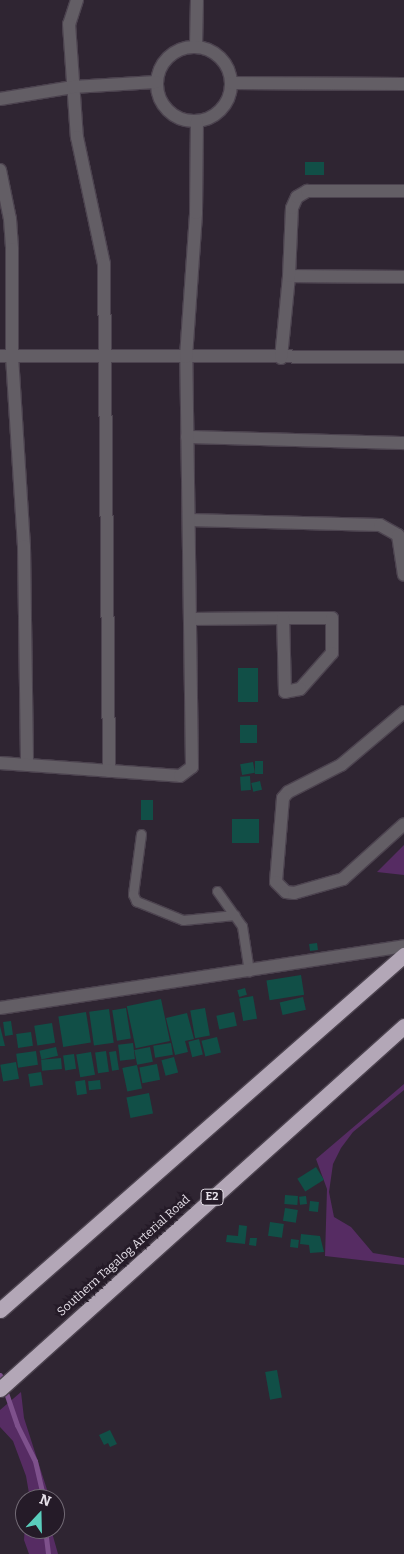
<!DOCTYPE html>
<html>
<head>
<meta charset="utf-8">
<style>
  body { margin:0 }
  #map { position:relative; width:404px; height:1554px; overflow:hidden; background:#2f2532; font-family:Bitter,serif }
  div>[style] { position:absolute }
  .green>* { inset:0; background:#562c63 }
  .stream>* { height:5px; margin:-2.5px; padding:0 2.5px; transform-origin:2.5px; border-radius:2.5px; background:#7e518c }
  .building>* { inset:0; background:#114f47; transform-origin:0 0 }
  .roads { filter:drop-shadow(1px 0 #4c434f) drop-shadow(-1px 0 #4c434f) drop-shadow(0 1px #4c434f) drop-shadow(0 -1px #4c434f) }
  .service>* { height:9px; margin:-4.5px; padding:0 4.5px; transform-origin:4.5px; border-radius:4.5px; background:#635e65 }
  .minor>* { height:12px; margin:-6px; padding:0 6px; transform-origin:6px; border-radius:6px; background:#635e65 }
  .minor>.ring { margin:-6px; padding:0; box-sizing:content-box; background:none; border:12px solid #635e65; border-radius:50% }
  .motorway>* { height:15px; margin:-7.5px; padding:0 7.5px; transform-origin:7.5px; border-radius:7.5px; background:#b3a7b7 }
  span { translate:-50% -50%; white-space:nowrap; text-align:center; line-height:1.15; -webkit-text-stroke:5px #251b28; paint-order:stroke }
  .shield-label span { padding:1px 4px; background:#251b28; border:1px solid; border-radius:4px; -webkit-text-stroke-width:0 }
  .shield-label { font-size:11px; color:#e6e0e9; font-weight:700 }
  .street-label { font-size:12px; color:#e6e0e9 }
  .north { position:absolute; left:15px; top:1489px; width:50px; height:50px; box-sizing:border-box; background:#251b28; border:1px solid #726a75; border-radius:50%; rotate:21deg; font-size:14px; font-weight:700; line-height:20px; text-align:center; color:#e6e0e9 }
  .north::after { content:''; display:block; margin:auto; width:18px; height:22px; background:#5acebd; clip-path:polygon(50% 0,100% 100%,50% 72%,0 100%) }
</style>
</head>
<body>
<div id="map">
  <div class="green">
    <div style="clip-path:polygon(404px 845px,404px 875px,377px 872px)"></div>
    <div style="clip-path:polygon(404px 1084px,404px 1090px,353px 1132px,341px 1148px,333px 1164px,329px 1192px,334px 1217px,351px 1227px,373px 1253px,404px 1258px,404px 1265px,325px 1256px,327px 1189px,316px 1159px)"></div>
    <div style="clip-path:polygon(21px 1392px,24px 1418px,50px 1499px,30px 1499px,26px 1476px,13px 1441px,0 1427px,0 1410px)"></div>
    <div style="clip-path:polygon(25px 1525px,25px 1529px,51px 1529px,58px 1554px,29px 1554px,24px 1540px)"></div>
  </div>
  <div class="stream">
    <div style="left:0;top:1375px;width:53px;rotate:71.2deg"></div>
    <div style="left:17px;top:1425px;width:40px;rotate:63.4deg"></div>
    <div style="left:35px;top:1461px;width:39px;rotate:77deg"></div>
    <div style="left:45px;top:1529px;width:25px;rotate:83deg"></div>
  </div>
  <div class="building">
    <div style="left:305px;top:162px;width:19px;height:13px"></div>
    <div style="left:238px;top:668px;width:20px;height:34px"></div>
    <div style="left:240px;top:725px;width:17px;height:18px"></div>
    <div style="left:255px;top:761px;width:8px;height:13px"></div>
    <div style="left:253px;top:762px;width:11px;height:13px;rotate:80deg"></div>
    <div style="left:250px;top:776px;width:14px;height:10px;rotate:86deg"></div>
    <div style="left:260px;top:781px;width:9px;height:9px;rotate:77deg"></div>
    <div style="left:141px;top:800px;width:12px;height:20px"></div>
    <div style="left:232px;top:819px;width:27px;height:24px"></div>
    <div style="left:317px;top:943px;width:7px;height:8px;rotate:82deg"></div>
    <div style="left:301px;top:975px;width:20px;height:35px;rotate:81deg"></div>
    <div style="left:245px;top:988px;width:7px;height:8px;rotate:74deg"></div>
    <div style="left:253px;top:996px;width:23px;height:14px;rotate:80deg"></div>
    <div style="left:303px;top:997px;width:13px;height:24px;rotate:77deg"></div>
    <div style="left:161px;top:999px;width:43px;height:35px;rotate:78deg"></div>
    <div style="left:126px;top:1008px;width:31px;height:14px;rotate:81deg"></div>
    <div style="left:205px;top:1008px;width:28px;height:15px;rotate:80deg"></div>
    <div style="left:109px;top:1009px;width:34px;height:20px;rotate:82deg"></div>
    <div style="left:86px;top:1012px;width:31px;height:28px;rotate:81deg"></div>
    <div style="left:234px;top:1012px;width:14px;height:18px;rotate:78deg"></div>
    <div style="clip-path:polygon(187px 1013px,194px 1039px,185px 1041px,188px 1052px,175px 1055px,166px 1018px)"></div>
    <div style="left:11px;top:1021px;width:14px;height:8px;rotate:82deg"></div>
    <div style="left:52px;top:1023px;width:20px;height:18px;rotate:81deg"></div>
    <div style="clip-path:polygon(0 1026px,5px 1046px,0 1046px)"></div>
    <div style="left:31px;top:1032px;width:14px;height:15px;rotate:82deg"></div>
    <div style="left:217px;top:1037px;width:16px;height:16px;rotate:76deg"></div>
    <div style="left:199px;top:1039px;width:16px;height:11px;rotate:76deg"></div>
    <div style="left:133px;top:1043px;width:16px;height:15px;rotate:83deg"></div>
    <div style="left:171px;top:1043px;width:12px;height:18px;rotate:81deg"></div>
    <div style="left:56px;top:1047px;width:9px;height:17px;rotate:77deg"></div>
    <div style="left:150px;top:1047px;width:15px;height:16px;rotate:79deg"></div>
    <div style="left:36px;top:1051px;width:14px;height:20px;rotate:82deg"></div>
    <div style="left:106px;top:1051px;width:21px;height:11px;rotate:82deg"></div>
    <div style="left:116px;top:1051px;width:19px;height:7px;rotate:81deg"></div>
    <div style="left:91px;top:1052px;width:23px;height:15px;rotate:80deg"></div>
    <div style="left:74px;top:1054px;width:15px;height:11px;rotate:82deg"></div>
    <div style="left:174px;top:1057px;width:16px;height:13px;rotate:75deg"></div>
    <div style="left:61px;top:1058px;width:11px;height:20px;rotate:85deg"></div>
    <div style="left:16px;top:1062px;width:17px;height:16px;rotate:80deg"></div>
    <div style="left:157px;top:1064px;width:16px;height:18px;rotate:79deg"></div>
    <div style="left:137px;top:1065px;width:24px;height:15px;rotate:78deg"></div>
    <div style="left:41px;top:1072px;width:13px;height:13px;rotate:81deg"></div>
    <div style="left:85px;top:1080px;width:14px;height:10px;rotate:82deg"></div>
    <div style="left:100px;top:1080px;width:9px;height:12px;rotate:84deg"></div>
    <div style="left:149px;top:1093px;width:21px;height:23px;rotate:79deg"></div>
    <div style="left:316px;top:1167px;width:15px;height:22px;rotate:58deg"></div>
    <div style="left:285px;top:1195px;width:13px;height:9px;rotate:4deg"></div>
    <div style="left:306px;top:1196px;width:8px;height:7px;rotate:83deg"></div>
    <div style="left:310px;top:1201px;width:9px;height:10px;rotate:6deg"></div>
    <div style="left:285px;top:1208px;width:13px;height:13px;rotate:9deg"></div>
    <div style="left:270px;top:1222px;width:14px;height:14px;rotate:8deg"></div>
    <div style="clip-path:polygon(239px 1225px,247px 1226px,245px 1244px,226px 1242px,227px 1235px,238px 1236px)"></div>
    <div style="clip-path:polygon(301px 1234px,320px 1236px,324px 1252px,310px 1253px,309px 1245px,300px 1244px)"></div>
    <div style="clip-path:polygon(250px 1238px,257px 1238px,256px 1246px,249px 1245px)"></div>
    <div style="left:291px;top:1239px;width:8px;height:8px;rotate:7deg"></div>
    <div style="left:277px;top:1370px;width:28px;height:12px;rotate:80deg"></div>
    <div style="clip-path:polygon(110px 1430px,117px 1444px,110px 1447px,108px 1443px,104px 1445px,99px 1435px)"></div>
  </div>
  <div class="roads">
    <div class="service">
      <div style="left:141px;top:834px;width:61px;rotate:97.6deg"></div>
      <div style="left:133px;top:894px;width:8px;rotate:67deg"></div>
      <div style="left:136px;top:901px;width:51px;rotate:22deg"></div>
      <div style="left:183px;top:920px;width:52px;rotate:-5.5deg"></div>
      <div style="left:217px;top:891px;width:43px;rotate:54.5deg"></div>
      <div style="left:242px;top:926px;width:46px;rotate:81.2deg"></div>
    </div>
    <div class="minor">
      <div style="left:77px;top:0;width:25px;rotate:108deg"></div>
      <div style="left:69px;top:24px;width:113px;rotate:86deg"></div>
      <div style="left:77px;top:137px;width:130px;rotate:78deg"></div>
      <div style="left:104px;top:264px;width:507px;rotate:89.43deg"></div>
      <div style="left:196px;top:46px;width:46px;rotate:-88.8deg"></div>
      <div class="ring" style="left:157px;top:47px;width:62px;height:62px"></div>
      <div style="left:231px;top:83px;width:173px;rotate:0.3deg"></div>
      <div style="left:0;top:99px;width:74px;rotate:-9.3deg"></div>
      <div style="left:73px;top:87px;width:83px;rotate:-3.4deg"></div>
      <div style="left:0;top:170px;width:50px;rotate:78.5deg"></div>
      <div style="left:10px;top:219px;width:30px;rotate:86deg"></div>
      <div style="left:12px;top:249px;width:107px;rotate:90deg"></div>
      <div style="left:12px;top:356px;width:190px;rotate:86.4deg"></div>
      <div style="left:24px;top:546px;width:219px;rotate:89.2deg"></div>
      <div style="left:289px;top:276px;width:115px;rotate:0.5deg"></div>
      <div style="left:0;top:356px;width:404px;rotate:0.1deg"></div>
      <div style="left:281px;top:358px;width:82px;rotate:-84.4deg"></div>
      <div style="left:289px;top:276px;width:68px;rotate:-87.5deg"></div>
      <div style="left:292px;top:208px;width:12px;rotate:-66deg"></div>
      <div style="left:297px;top:197px;width:12px;rotate:-31deg"></div>
      <div style="left:307px;top:191px;width:97px"></div>
      <div style="left:187px;top:437px;width:217px;rotate:1.6deg"></div>
      <div style="left:189px;top:520px;width:191px;rotate:1.5deg"></div>
      <div style="left:380px;top:525px;width:21px;rotate:29deg"></div>
      <div style="left:398px;top:535px;width:40px;rotate:81.5deg"></div>
      <div style="left:191px;top:619px;width:92px;rotate:-0.6deg"></div>
      <div style="left:283px;top:618px;width:49px"></div>
      <div style="left:332px;top:618px;width:35px;rotate:90deg"></div>
      <div style="left:332px;top:653px;width:48px;rotate:131.6deg"></div>
      <div style="left:300px;top:689px;width:15px;rotate:169deg"></div>
      <div style="left:285px;top:692px;width:74px;rotate:-91.5deg"></div>
      <div style="left:404px;top:712px;width:82px;rotate:139.9deg"></div>
      <div style="left:341px;top:765px;width:59px;rotate:153deg"></div>
      <div style="left:288px;top:792px;width:8px;rotate:130deg"></div>
      <div style="left:283px;top:798px;width:84px;rotate:94.8deg"></div>
      <div style="left:276px;top:882px;width:14px;rotate:45deg"></div>
      <div style="left:286px;top:892px;width:8px;rotate:7deg"></div>
      <div style="left:294px;top:893px;width:51px;rotate:-15.9deg"></div>
      <div style="left:343px;top:879px;width:82px;rotate:-42deg"></div>
      <div style="left:0;top:763px;width:180px;rotate:4.1deg"></div>
      <div style="left:180px;top:776px;width:15px;rotate:-37deg"></div>
      <div style="left:192px;top:767px;width:410px;rotate:-90.8deg"></div>
      <div style="left:186px;top:357px;width:144px;rotate:-86deg"></div>
      <div style="left:196px;top:213px;width:92px;rotate:-89.4deg"></div>
      <div style="left:0;top:1008px;width:409px;rotate:-8.7deg"></div>
    </div>
    <div class="motorway">
      <div style="left:0;top:1310px;width:538px;rotate:-41.31deg"></div>
      <div style="left:0;top:1389px;width:543px;rotate:-41.94deg"></div>
    </div>
  </div>
  <div class="shield-label">
    <span style="left:212px;top:1197px">E2</span>
  </div>
  <div class="street-label">
    <span style="left:124px;top:1256px;rotate:-42deg">Southern Tagalog Arterial Road</span>
  </div>
  <div class="north">N</div>
</div>
</body>
</html>
